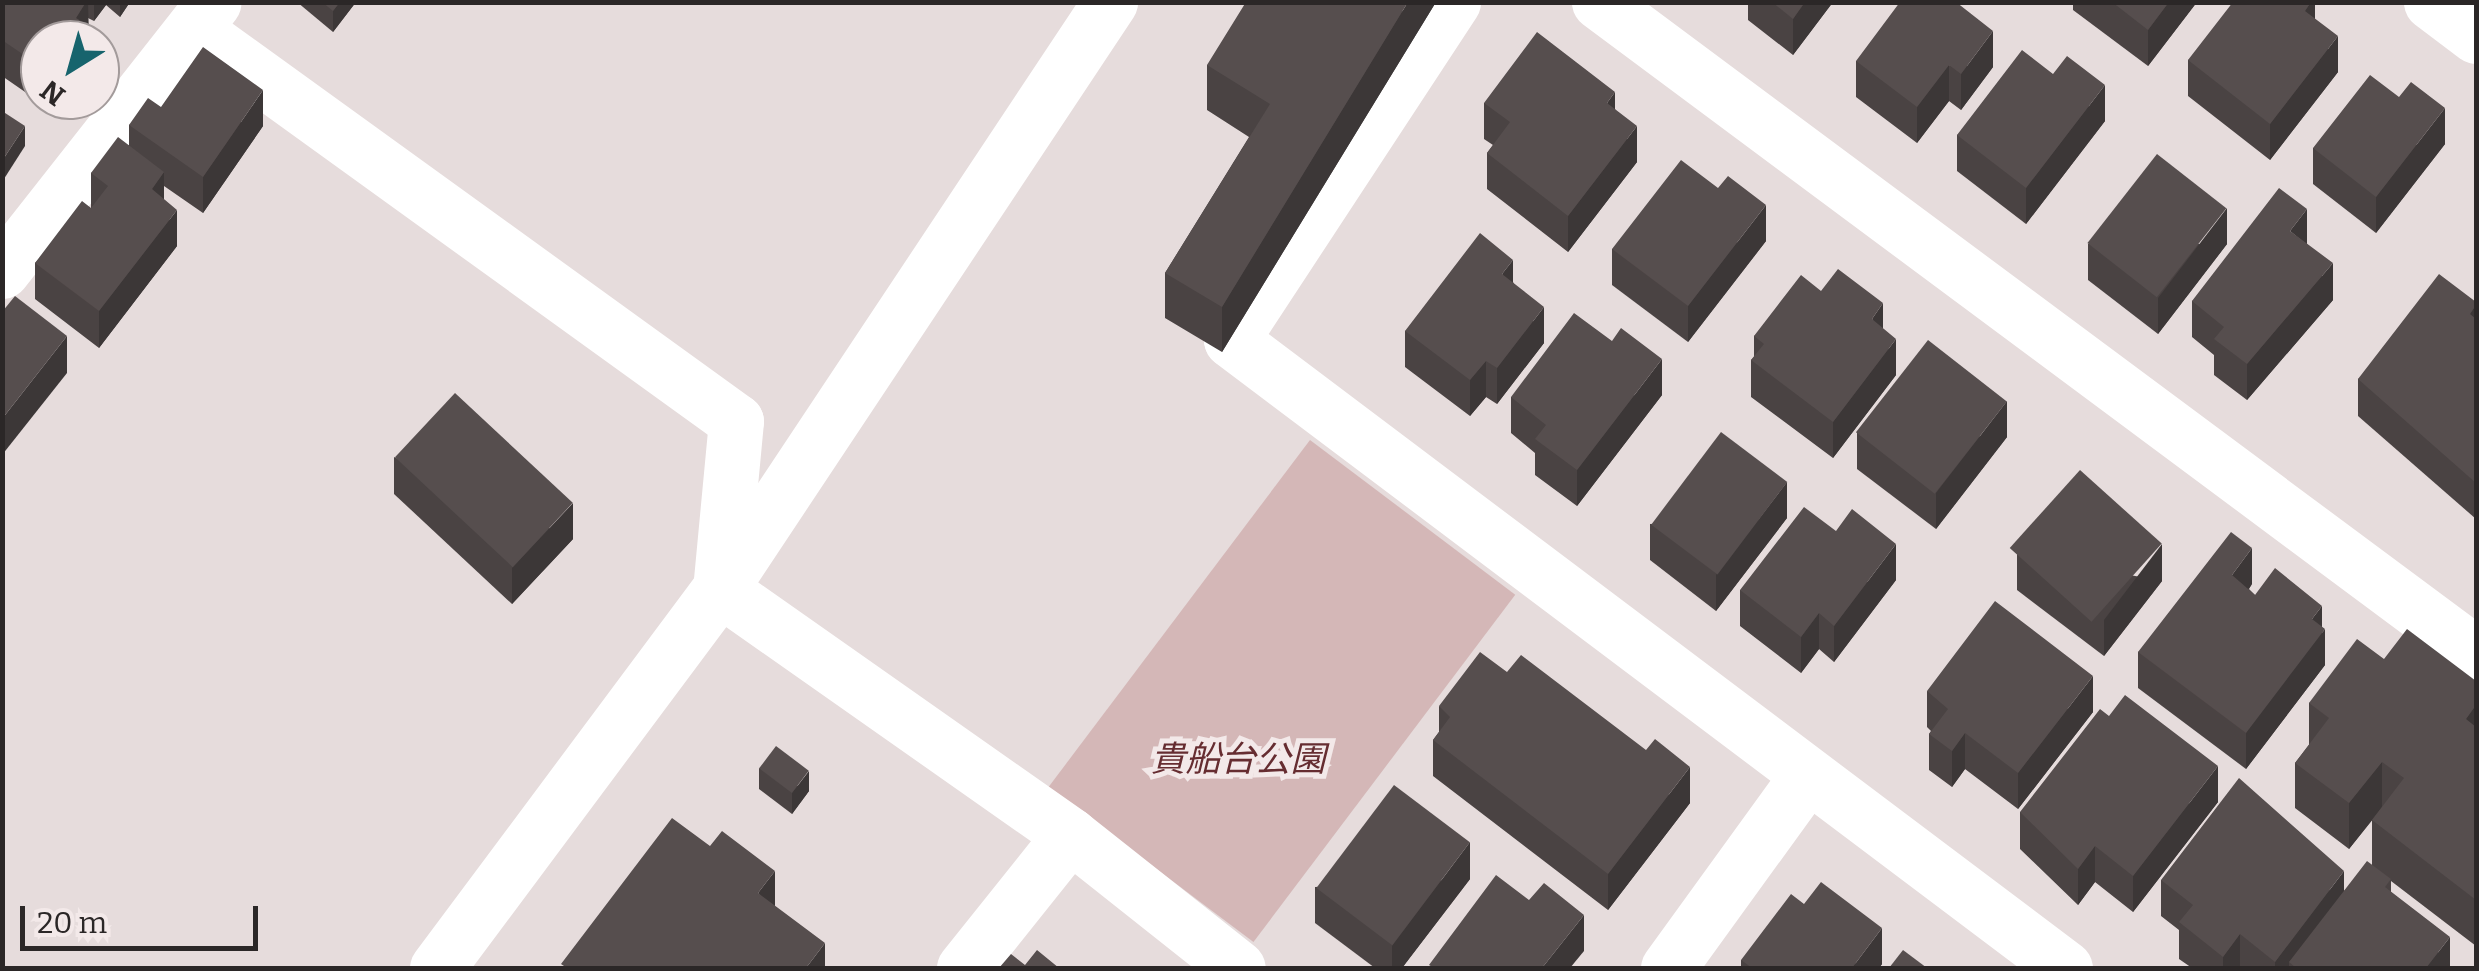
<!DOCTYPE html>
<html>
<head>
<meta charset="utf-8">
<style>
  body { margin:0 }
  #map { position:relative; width:2479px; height:971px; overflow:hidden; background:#e6dcdc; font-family:Bitter,"Noto Sans JP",serif }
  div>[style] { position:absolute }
  .green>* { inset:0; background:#d4b7b7; transform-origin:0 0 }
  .minor>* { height:55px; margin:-27.5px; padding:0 27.5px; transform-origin:27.5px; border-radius:27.5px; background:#fff }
  .tertiary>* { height:55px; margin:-27.5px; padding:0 27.5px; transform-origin:27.5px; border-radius:27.5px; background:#fff }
  .wall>* { inset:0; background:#4a4343 }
  .shaded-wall>* { inset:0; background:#3c3737 }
  .building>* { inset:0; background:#564e4e; transform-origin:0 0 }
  span { translate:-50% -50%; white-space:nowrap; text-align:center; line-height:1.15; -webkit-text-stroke:10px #f3e9e9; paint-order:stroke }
  .park-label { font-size:35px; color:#662d31; font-style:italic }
  .frame { position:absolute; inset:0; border:5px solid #2b2727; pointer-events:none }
  .north { position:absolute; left:20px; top:20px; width:100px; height:100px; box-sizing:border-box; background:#f3e9e9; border:2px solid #a39b9b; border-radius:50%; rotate:217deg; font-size:28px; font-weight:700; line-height:40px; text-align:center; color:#2b2727 }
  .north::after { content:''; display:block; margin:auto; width:35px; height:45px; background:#17646d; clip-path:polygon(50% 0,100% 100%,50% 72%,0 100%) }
  .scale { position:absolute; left:20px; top:906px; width:238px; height:45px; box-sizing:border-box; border:5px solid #2b2727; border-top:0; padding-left:12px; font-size:30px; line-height:35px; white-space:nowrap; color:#2b2727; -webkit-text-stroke:8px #f3e9e9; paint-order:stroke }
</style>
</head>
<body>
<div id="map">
  <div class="green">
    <div style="left:1310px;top:440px;width:257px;height:435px;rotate:37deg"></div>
  </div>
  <div class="minor">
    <div style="left:1453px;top:2px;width:404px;rotate:123.3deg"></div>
    <div style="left:1231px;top:340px;width:1044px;rotate:36.98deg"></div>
    <div style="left:1599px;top:2px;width:1093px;rotate:36.63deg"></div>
    <div style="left:2431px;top:2px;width:56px;rotate:37.1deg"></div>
    <div style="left:196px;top:31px;width:666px;rotate:35.84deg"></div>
    <div style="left:736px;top:421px;width:169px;rotate:95.4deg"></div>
    <div style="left:720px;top:589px;width:428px;rotate:35.1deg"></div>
    <div style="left:1070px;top:835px;width:214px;rotate:38.4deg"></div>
    <div style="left:2px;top:271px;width:342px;rotate:-51.8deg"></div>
    <div style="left:964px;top:968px;width:170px;rotate:-51.4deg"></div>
    <div style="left:1668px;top:968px;width:233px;rotate:-54.1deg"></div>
  </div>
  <div class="tertiary">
    <div style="left:437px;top:968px;width:473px;rotate:-53.3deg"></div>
    <div style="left:720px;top:589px;width:705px;rotate:-56.4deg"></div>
  </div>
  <div class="wall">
    <div style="clip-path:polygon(2px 2px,130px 2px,120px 17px,106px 5px,94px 21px,88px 18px,89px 40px,40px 40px,40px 100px,62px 100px,54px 112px,2px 76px)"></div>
    <div style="clip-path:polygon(297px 2px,356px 2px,333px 32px)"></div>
    <div style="clip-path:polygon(1436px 2px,1222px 352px,1165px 318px,1165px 273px,1249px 137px,1207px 110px,1207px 65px)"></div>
    <div style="clip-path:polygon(1746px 2px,1833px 2px,1793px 55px,1748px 20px,1748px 4px)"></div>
    <div style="clip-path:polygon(2073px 2px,2197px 2px,2148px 66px,2073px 10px)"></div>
    <div style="clip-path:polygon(2315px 2px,2315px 19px,2338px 72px,2270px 160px,2188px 96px,2188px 60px)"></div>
    <div style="clip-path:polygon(1856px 61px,1993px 67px,1961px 110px,1949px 101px,1917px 143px,1856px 97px)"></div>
    <div style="clip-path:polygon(2053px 74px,2105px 121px,2026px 224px,1957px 171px,1957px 135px)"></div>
    <div style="clip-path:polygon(1484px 103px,1615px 109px,1637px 162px,1568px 252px,1487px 189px,1487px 153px,1493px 145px,1484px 139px)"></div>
    <div style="clip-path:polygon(161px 107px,263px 126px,203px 213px,164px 186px,164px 200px,177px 246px,99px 348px,35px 299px,35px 263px,91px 208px,91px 173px,129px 145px,129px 125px)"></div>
    <div style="clip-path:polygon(2445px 144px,2376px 233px,2313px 184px,2313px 148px)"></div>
    <div style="clip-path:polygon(1766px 241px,1688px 342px,1612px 285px,1612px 249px)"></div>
    <div style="clip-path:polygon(2088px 244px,2227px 244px,2158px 334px,2088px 280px)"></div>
    <div style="clip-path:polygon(2307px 244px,2333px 300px,2247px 400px,2214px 375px,2214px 355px,2192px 337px,2192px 301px)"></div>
    <div style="clip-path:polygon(1513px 282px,1544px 343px,1497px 404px,1486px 397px,1470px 416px,1405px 367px,1405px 331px)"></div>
    <div style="clip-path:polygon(1821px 291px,1883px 329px,1896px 375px,1833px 458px,1751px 397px,1751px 360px,1754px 357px,1754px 336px)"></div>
    <div style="clip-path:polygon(2476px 302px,2476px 519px,2358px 416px,2358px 379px)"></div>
    <div style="clip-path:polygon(1662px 395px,1577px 506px,1535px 475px,1535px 453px,1511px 433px,1511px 397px)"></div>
    <div style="clip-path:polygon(1857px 433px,2007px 437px,1936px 529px,1857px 469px)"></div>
    <div style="clip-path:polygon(394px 457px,573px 539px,512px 604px,394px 494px)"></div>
    <div style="clip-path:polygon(1787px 518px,1716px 611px,1650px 560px,1650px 524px)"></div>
    <div style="clip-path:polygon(2017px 554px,2162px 581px,2104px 656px,2017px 590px)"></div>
    <div style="clip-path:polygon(1896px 580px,1834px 662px,1819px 649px,1801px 673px,1740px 626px,1740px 590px)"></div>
    <div style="clip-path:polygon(2252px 584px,2249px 589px,2255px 595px,2322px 627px,2325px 665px,2246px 769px,2138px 688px,2138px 652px)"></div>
    <div style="clip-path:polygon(2384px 659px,2476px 681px,2476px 946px,2391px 881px,2391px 892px,2450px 968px,2192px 968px,2179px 959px,2179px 930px,2161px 916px,2161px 880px,2344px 891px,2372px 865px,2372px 820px,2378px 813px,2349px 849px,2295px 808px,2295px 763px,2309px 745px,2309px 703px)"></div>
    <div style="clip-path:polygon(1927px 691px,2093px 712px,2018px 809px,1965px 769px,1952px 787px,1929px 770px,1929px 734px,1931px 731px,1927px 727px)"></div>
    <div style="clip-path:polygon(1439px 706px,1690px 803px,1608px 910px,1433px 776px,1433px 740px,1439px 732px)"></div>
    <div style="clip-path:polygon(759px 768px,809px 791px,792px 814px,759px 789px)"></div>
    <div style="clip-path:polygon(2218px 802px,2133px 912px,2095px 882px,2078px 905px,2020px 849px,2020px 812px)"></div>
    <div style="clip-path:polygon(1470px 879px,1402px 968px,1375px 968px,1315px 923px,1315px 887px)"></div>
    <div style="clip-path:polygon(1741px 960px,1882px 964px,1879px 968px,1741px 968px)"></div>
  </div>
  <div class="shaded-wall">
    <div style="clip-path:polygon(86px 2px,88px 2px,89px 40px,76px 40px,76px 18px)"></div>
    <div style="clip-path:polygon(94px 2px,106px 2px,106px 5px,94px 21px)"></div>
    <div style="clip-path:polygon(120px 2px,130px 2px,120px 17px)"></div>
    <div style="clip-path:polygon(340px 2px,356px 2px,333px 32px,333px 11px)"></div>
    <div style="clip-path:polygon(1408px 2px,1436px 2px,1222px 352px,1222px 307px)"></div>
    <div style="clip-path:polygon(1805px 2px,1833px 2px,1793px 55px,1793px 19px)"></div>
    <div style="clip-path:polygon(2169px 2px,2197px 2px,2148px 66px,2148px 30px)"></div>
    <div style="clip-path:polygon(2311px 2px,2315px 2px,2315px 33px,2305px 11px)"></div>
    <div style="clip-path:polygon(1993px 31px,1993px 67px,1961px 110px,1961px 74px)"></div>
    <div style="clip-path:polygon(2338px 36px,2338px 72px,2270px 160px,2270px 124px)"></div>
    <div style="clip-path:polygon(1949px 65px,1949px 101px,1917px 143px,1917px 107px)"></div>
    <div style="clip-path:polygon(2105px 85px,2105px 121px,2026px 224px,2026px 188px)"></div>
    <div style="clip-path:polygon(263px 90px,263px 126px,203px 213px,203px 177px)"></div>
    <div style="clip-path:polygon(1615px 92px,1615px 128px,1607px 103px)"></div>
    <div style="clip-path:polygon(54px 100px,62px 100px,54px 112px)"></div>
    <div style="clip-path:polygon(2445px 108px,2445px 144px,2376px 233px,2376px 197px)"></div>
    <div style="clip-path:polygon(25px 126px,25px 146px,2px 182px,2px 161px)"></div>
    <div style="clip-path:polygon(1637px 126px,1637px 162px,1568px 252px,1568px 216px)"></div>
    <div style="clip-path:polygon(164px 172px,164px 208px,152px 189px)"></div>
    <div style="clip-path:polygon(1766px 205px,1766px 241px,1688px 342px,1688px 306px)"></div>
    <div style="clip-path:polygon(2227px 208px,2227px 244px,2158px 334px,2158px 298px)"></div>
    <div style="clip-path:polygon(2307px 209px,2307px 245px,2290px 231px)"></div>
    <div style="clip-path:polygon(177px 210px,177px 246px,99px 348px,99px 311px)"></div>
    <div style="clip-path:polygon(1513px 260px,1513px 296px,1502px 274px)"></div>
    <div style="clip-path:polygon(2333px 263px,2333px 300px,2247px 400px,2247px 364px)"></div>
    <div style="clip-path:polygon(1883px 303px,1883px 339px,1872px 319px)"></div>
    <div style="clip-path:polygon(2476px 305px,2476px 341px,2470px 314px)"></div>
    <div style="clip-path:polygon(1544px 307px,1544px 343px,1497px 404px,1497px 368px)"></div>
    <div style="clip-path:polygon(67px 336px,67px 373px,2px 455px,2px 419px)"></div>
    <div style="clip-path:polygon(1896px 339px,1896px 375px,1833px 458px,1833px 422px)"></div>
    <div style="clip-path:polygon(1662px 359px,1662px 395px,1577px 506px,1577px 470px)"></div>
    <div style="clip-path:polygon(1486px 361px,1486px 397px,1470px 416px,1470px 380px)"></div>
    <div style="clip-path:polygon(2007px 401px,2007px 437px,1936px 529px,1936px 493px)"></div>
    <div style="clip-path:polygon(1787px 482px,1787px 518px,1716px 611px,1716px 575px)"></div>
    <div style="clip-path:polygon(573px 503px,573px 539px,512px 604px,512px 568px)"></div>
    <div style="clip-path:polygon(1896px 544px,1896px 580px,1834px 662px,1834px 626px)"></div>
    <div style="clip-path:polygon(2162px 544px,2162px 581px,2104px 656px,2104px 620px)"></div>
    <div style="clip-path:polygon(2252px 548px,2252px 584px,2232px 612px,2232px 575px)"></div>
    <div style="clip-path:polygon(2322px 606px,2322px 633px,2325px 629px,2325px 665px,2246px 769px,2246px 733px,2312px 619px)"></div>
    <div style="clip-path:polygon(1819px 613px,1819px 649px,1801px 673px,1801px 637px)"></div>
    <div style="clip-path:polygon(2093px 676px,2093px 712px,2018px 809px,2018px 773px)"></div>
    <div style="clip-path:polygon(2476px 705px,2476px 751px,2466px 719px)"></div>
    <div style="clip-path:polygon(1965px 733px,1965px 769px,1952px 787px,1952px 751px)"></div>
    <div style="clip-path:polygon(2382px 762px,2382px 807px,2349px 849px,2349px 803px)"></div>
    <div style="clip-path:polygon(2218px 766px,2218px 802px,2133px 912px,2133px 876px)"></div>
    <div style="clip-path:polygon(1690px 767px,1690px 803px,1608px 910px,1608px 874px)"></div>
    <div style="clip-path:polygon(809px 771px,809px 791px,792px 814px,792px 793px)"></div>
    <div style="clip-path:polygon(1470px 842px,1470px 879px,1402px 968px,1392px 968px,1392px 946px)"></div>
    <div style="clip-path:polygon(2095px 846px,2095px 882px,2078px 905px,2078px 869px)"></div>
    <div style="clip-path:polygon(775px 871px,775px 916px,758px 893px)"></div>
    <div style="clip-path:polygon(2344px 871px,2344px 907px,2289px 962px,2289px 968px,2275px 968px,2275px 962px)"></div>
    <div style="clip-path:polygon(1584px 915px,1584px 951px,1570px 968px,1542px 968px)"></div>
    <div style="clip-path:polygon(1882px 928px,1882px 964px,1879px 968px,1852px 968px)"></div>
    <div style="clip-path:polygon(2240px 934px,2240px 968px,2223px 968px,2223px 957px)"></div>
    <div style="clip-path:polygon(2450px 937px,2450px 968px,2426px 968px)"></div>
    <div style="clip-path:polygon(825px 943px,825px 968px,806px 968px)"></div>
  </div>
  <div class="building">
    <div style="clip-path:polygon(2px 2px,86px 2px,76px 18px,89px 26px,79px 40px,40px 40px,40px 66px,2px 40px)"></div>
    <div style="clip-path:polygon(322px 2px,340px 2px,333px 11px)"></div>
    <div style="clip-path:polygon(1246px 2px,1408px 2px,1222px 307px,1165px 273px,1270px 104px,1207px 65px)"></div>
    <div style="clip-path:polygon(1772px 2px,1805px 2px,1793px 19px)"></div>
    <div style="clip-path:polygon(1900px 2px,1956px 2px,1993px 31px,1961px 74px,1949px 65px,1917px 107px,1856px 61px)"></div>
    <div style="clip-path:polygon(2112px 2px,2169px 2px,2148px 30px)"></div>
    <div style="clip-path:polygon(2233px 2px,2311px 2px,2305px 11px,2338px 36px,2270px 124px,2188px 60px)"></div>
    <div style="clip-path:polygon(1537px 32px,1615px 92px,1607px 103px,1637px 126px,1568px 216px,1487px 153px,1510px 122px,1484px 103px)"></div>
    <div style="clip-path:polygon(203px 47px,263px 90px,203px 177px,129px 125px,148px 98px,161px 107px)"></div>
    <div style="clip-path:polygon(2022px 50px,2053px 74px,2067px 56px,2105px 85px,2026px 188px,1957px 135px)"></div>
    <div style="clip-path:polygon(2370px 75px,2399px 97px,2411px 82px,2445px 108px,2376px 197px,2313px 148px)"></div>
    <div style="clip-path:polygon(2px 111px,25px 126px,2px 161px)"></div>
    <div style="clip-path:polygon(118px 137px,164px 172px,152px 189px,177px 210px,99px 311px,35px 263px,82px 201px,91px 208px,108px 186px,91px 173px)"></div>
    <div style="left:2157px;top:154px;width:88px;height:113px;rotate:38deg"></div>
    <div style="clip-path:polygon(1681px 160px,1718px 188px,1728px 176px,1766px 205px,1688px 306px,1612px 249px)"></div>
    <div style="clip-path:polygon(2279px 188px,2307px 209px,2290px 231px,2333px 263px,2247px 364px,2214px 339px,2224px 327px,2192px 301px)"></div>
    <div style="clip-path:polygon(1480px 233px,1513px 260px,1502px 274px,1544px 307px,1497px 368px,1486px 361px,1470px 380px,1405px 331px)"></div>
    <div style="clip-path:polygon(1838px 269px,1883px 303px,1872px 319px,1896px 339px,1833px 422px,1751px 360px,1764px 344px,1754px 336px,1801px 275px,1821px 291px)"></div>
    <div style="clip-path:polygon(2439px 274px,2476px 302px,2476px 305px,2470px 314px,2476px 319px,2476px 483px,2358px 379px)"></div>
    <div style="clip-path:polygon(15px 296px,67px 336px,2px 419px,2px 312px)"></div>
    <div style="clip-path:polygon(1574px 313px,1612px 341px,1621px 328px,1662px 359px,1577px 470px,1535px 439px,1546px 425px,1511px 397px)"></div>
    <div style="left:1928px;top:340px;width:100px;height:117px;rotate:38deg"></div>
    <div style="left:455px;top:393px;width:161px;height:88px;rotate:43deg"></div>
    <div style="left:1721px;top:432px;width:83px;height:116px;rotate:37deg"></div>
    <div style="left:2080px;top:470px;width:110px;height:105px;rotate:42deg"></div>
    <div style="clip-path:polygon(1804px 507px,1836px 531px,1852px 509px,1896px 544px,1834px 626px,1819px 613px,1801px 637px,1740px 590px)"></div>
    <div style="clip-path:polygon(2231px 532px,2252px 548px,2232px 575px,2255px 595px,2275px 568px,2322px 606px,2312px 619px,2325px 629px,2246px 733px,2138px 652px)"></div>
    <div style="clip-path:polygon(1995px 601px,2093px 676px,2018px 773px,1965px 733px,1952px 751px,1929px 734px,1948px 709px,1927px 691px)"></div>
    <div style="clip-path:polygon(2407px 629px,2476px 681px,2476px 705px,2466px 719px,2476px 727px,2476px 900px,2372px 820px,2404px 778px,2382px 762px,2349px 803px,2295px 763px,2329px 718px,2309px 703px,2357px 639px,2384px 659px)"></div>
    <div style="clip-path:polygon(1480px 652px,1507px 672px,1521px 655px,1646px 750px,1655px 739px,1690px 767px,1608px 874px,1433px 740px,1450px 717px,1439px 706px)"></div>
    <div style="clip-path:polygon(2125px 695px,2218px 766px,2133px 876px,2095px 846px,2078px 869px,2020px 812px,2100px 709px,2109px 716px)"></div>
    <div style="left:776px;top:746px;width:41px;height:28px;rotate:37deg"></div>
    <div style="clip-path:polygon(2239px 778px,2344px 871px,2275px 962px,2240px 934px,2223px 957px,2179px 922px,2193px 905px,2161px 880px)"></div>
    <div style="left:1394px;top:785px;width:95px;height:129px;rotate:37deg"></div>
    <div style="clip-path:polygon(672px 818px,710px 846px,722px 831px,775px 871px,758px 893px,825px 943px,806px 968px,567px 968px,561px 964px)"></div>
    <div style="clip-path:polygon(2367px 861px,2391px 879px,2385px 887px,2450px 937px,2426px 968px,2296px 968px,2289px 962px)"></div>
    <div style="clip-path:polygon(1496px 875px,1529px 900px,1544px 883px,1584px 915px,1542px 968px,1434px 968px,1429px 965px)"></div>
    <div style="clip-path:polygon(1821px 882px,1882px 928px,1852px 968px,1752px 968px,1741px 960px,1791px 894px,1804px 904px)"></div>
    <div style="clip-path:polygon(1037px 950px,1059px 968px,999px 968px,1011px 954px,1025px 965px)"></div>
    <div style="clip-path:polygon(1903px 950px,1927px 968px,1889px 968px)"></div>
  </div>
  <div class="park-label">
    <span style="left:1238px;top:759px">貴船台公園</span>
  </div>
  <div class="frame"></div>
  <div class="north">N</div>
  <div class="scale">20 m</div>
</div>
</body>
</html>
